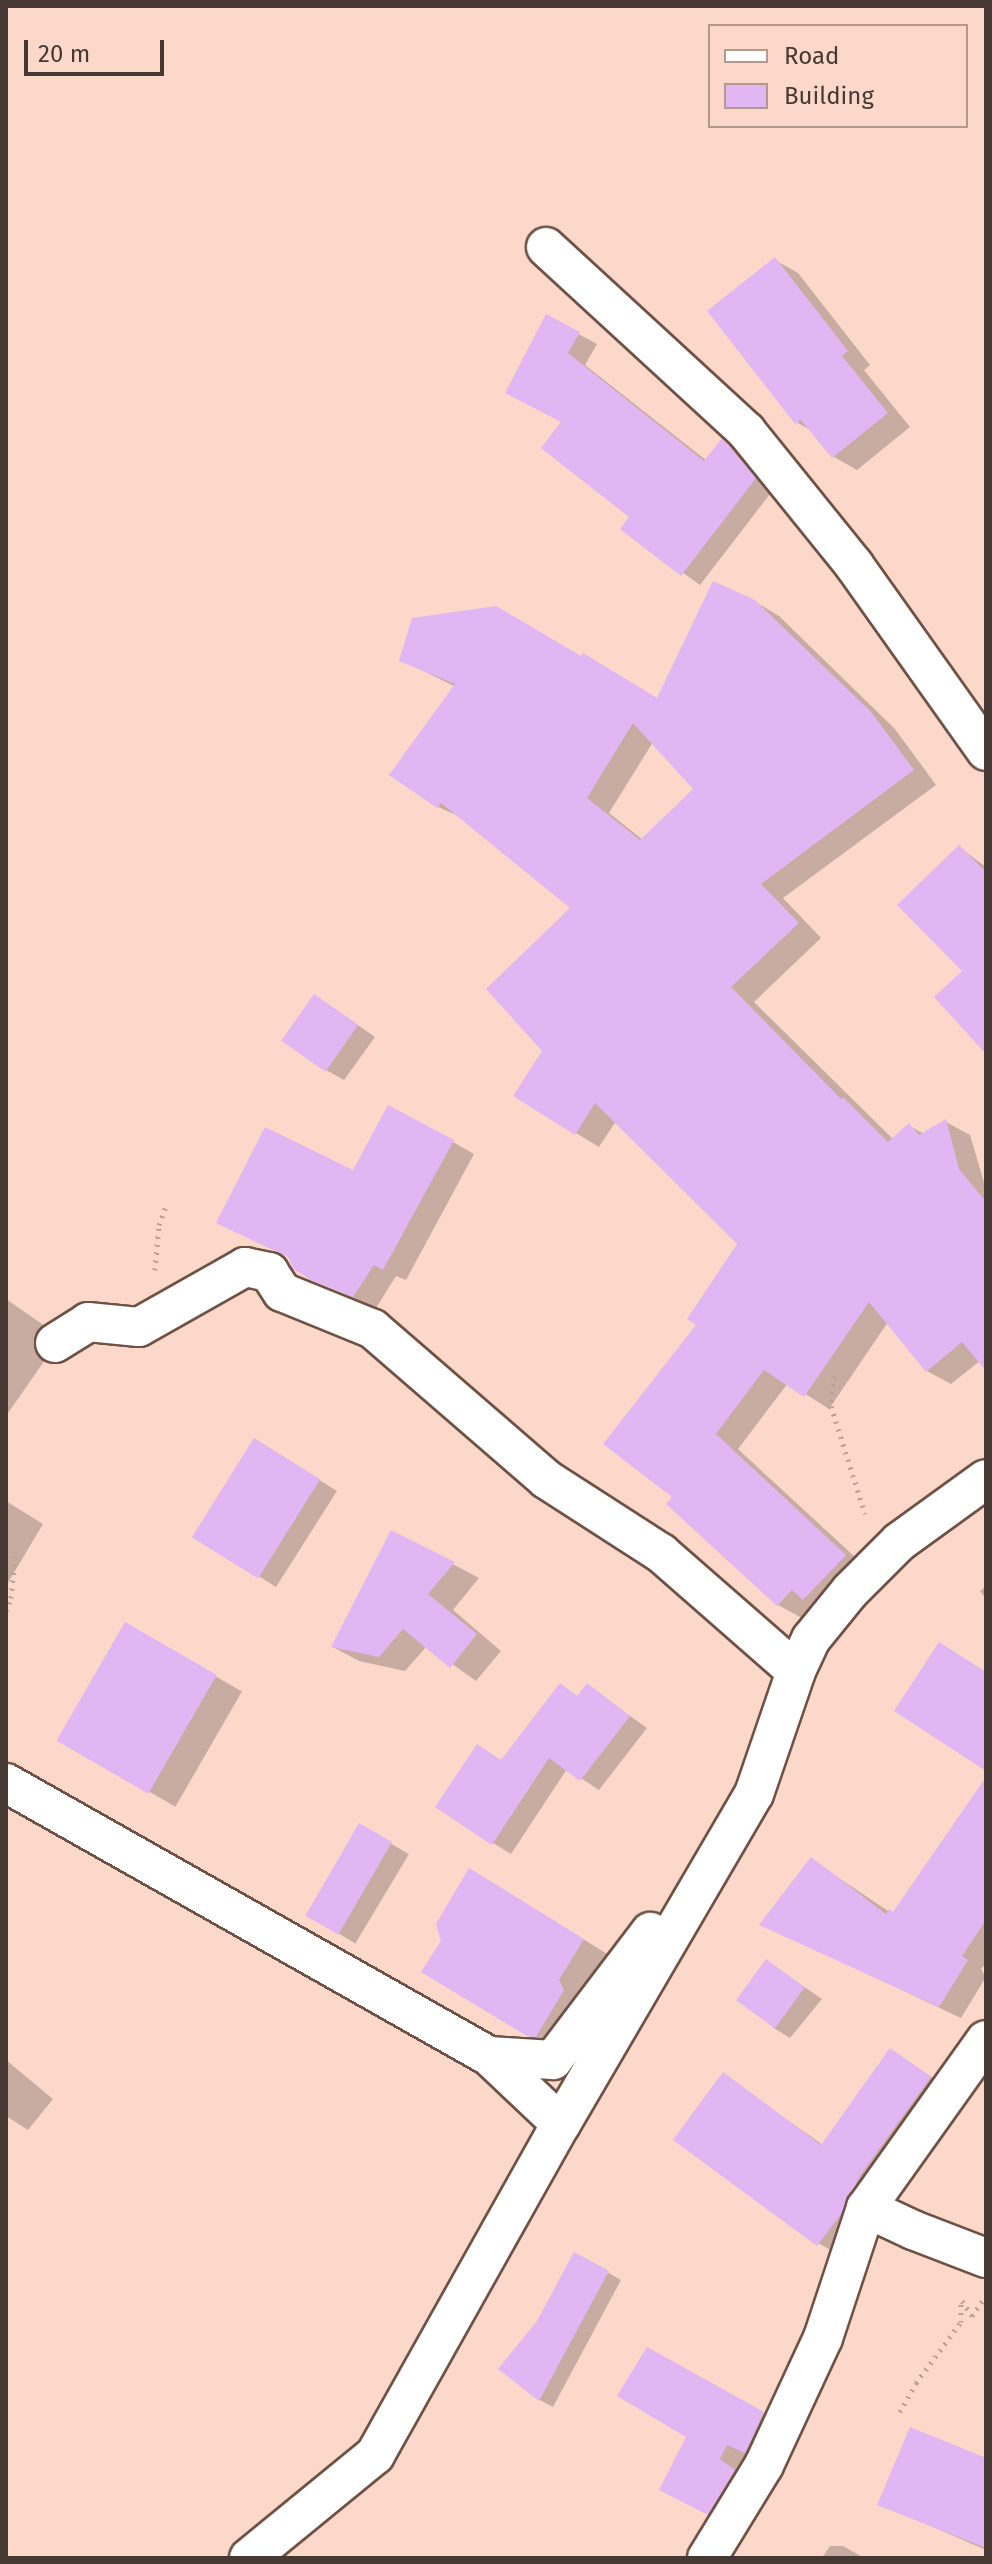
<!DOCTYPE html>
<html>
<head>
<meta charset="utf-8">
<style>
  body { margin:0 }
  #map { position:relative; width:992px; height:2564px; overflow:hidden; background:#fcd8ca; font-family:"Fira Sans",sans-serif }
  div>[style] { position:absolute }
  .shadow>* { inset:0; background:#0003; transform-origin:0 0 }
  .building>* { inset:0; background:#e2b5f3; transform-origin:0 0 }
  .path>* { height:5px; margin-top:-2.5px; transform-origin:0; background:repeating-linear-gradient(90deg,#bca094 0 2px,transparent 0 8px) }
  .roads { filter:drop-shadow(2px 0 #6f5145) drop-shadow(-2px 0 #6f5145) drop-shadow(0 2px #6f5145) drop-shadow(0 -2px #6f5145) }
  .street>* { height:38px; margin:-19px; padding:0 19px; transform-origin:19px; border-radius:19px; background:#fff }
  span { translate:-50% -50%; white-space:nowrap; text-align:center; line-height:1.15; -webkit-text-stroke:6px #fcd8ca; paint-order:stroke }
  .frame { position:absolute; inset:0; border:8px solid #463832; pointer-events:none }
  .legend { position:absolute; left:708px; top:24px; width:260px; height:104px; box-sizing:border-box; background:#fcd8ca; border:2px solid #b3988d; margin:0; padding:10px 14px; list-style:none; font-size:24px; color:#463832 }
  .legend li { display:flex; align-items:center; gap:16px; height:40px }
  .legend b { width:40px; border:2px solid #b3988d }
  .scale { position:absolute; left:24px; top:40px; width:140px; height:36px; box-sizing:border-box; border:4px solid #463832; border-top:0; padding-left:10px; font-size:24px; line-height:28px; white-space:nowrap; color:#463832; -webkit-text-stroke:6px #fcd8ca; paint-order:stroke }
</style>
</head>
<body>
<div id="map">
  <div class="shadow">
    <div style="clip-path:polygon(775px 260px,798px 273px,870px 365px,864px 370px,910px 427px,857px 470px,834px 457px,814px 432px,798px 423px,710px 311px)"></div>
    <div style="clip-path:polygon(547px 317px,597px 344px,585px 365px,707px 461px,722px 441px,740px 451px,773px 490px,700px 585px,622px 529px,632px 517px,564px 422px)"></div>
    <div style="clip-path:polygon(evenodd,754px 601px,779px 616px,895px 729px,936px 785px,783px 898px,821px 938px,754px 1002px,894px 1140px,910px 1126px,924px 1134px,946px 1122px,970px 1135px,986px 1189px,986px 1363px,981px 1360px,951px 1384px,927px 1371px,888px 1322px,829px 1409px,788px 1383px,738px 1449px,868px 1569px,828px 1612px,814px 1604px,802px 1618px,778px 1605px,675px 1497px,699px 1324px,740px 1243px,616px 1121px,599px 1147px,576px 1133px,544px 1051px,573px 907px,463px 818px,438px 807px,456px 687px,401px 660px,658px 700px,754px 601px,653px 742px,696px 789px,643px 840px,609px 813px,653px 742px)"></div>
    <div style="clip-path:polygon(959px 847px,986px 867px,986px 1051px,965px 972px)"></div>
    <div style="clip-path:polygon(332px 1007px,375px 1037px,344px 1080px,326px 1070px)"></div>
    <div style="clip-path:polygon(453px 1142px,474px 1154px,406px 1280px,396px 1276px,376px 1308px,312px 1278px,291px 1258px,353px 1173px)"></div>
    <div style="clip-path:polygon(6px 1299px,61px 1337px,6px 1416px)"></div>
    <div style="clip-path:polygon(273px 1451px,337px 1491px,276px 1587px,195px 1536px)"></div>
    <div style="clip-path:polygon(6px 1501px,43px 1524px,6px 1586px)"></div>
    <div style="clip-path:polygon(392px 1532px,479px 1578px,453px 1610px,501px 1651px,476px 1681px,427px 1646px,405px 1671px,359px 1661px,333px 1647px)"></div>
    <div style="clip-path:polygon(986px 1586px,986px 1599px,980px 1591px)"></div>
    <div style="left:125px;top:1624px;width:135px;height:133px;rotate:30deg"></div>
    <div style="clip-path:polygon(561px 1686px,579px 1697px,588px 1686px,647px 1728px,599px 1790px,567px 1769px,511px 1854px,493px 1843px,502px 1761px)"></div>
    <div style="clip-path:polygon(986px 1780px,986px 1963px,981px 1969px,986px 1977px,961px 2018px,762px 1924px,812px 1860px,894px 1915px)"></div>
    <div style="left:360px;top:1825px;width:57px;height:104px;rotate:31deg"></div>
    <div style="clip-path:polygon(496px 1886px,609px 1955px,555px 2050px,528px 2035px)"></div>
    <div style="clip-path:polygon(766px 1961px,822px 1999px,790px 2038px,772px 2027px)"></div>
    <div style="clip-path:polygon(891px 2050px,954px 2092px,837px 2254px,813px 2240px,723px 2075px,823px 2145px)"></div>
    <div style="clip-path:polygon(6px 2060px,53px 2099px,28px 2130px,6px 2116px)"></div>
    <div style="clip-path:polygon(575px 2254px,621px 2280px,553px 2407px,540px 2400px,538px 2322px)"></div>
    <div style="clip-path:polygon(648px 2349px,781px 2424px,764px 2461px,746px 2454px,737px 2471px,752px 2482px,727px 2523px,679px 2499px,688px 2436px)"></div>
    <div style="clip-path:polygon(986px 2460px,986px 2550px,880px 2504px)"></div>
    <div style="clip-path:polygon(830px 2546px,843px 2546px,864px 2558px,822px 2558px)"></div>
  </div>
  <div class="building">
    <div style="clip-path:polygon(775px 257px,848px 351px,842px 356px,888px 413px,832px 458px,800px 419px,796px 425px,707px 311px)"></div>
    <div style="clip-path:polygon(546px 314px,580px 332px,568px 353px,704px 461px,722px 438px,756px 478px,681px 576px,620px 529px,629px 517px,541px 448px,561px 422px,505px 393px)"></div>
    <div style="clip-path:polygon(evenodd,713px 581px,755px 600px,872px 713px,914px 770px,761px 884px,799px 923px,731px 987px,841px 1099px,843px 1097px,888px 1142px,909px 1123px,919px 1135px,946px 1119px,959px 1169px,986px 1202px,986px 1371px,962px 1342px,926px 1372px,869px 1302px,804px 1397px,764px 1370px,716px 1434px,846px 1555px,803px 1600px,792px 1590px,777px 1606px,666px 1504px,672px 1497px,603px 1444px,696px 1325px,687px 1319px,737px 1244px,595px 1103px,575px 1135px,513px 1096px,542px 1051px,486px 989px,570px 908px,441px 803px,437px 808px,389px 775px,455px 684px,399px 661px,412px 618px,496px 606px,581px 656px,583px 653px,657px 698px,713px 581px,633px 723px,693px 789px,640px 840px,587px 798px,633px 723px)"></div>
    <div style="clip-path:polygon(959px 845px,986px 872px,986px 1054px,934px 997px,962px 971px,897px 905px)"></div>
    <div style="left:314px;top:994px;width:54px;height:57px;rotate:35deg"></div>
    <div style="clip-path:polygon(388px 1105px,454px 1140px,383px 1270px,374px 1265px,353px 1297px,311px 1280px,293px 1269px,288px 1257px,216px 1223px,265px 1127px,353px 1170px)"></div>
    <div style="left:254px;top:1438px;width:78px;height:117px;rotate:32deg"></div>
    <div style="clip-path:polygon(391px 1530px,455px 1562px,428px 1594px,477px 1634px,450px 1668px,403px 1629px,379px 1657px,331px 1647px)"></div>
    <div style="left:125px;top:1622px;width:106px;height:137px;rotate:30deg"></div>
    <div style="clip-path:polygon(939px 1642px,986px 1672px,986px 1771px,894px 1711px)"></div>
    <div style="clip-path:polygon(560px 1683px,577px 1696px,587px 1683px,630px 1716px,580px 1781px,549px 1758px,492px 1845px,435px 1807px,477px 1744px,501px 1760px)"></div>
    <div style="clip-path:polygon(986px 1777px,986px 1920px,962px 1956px,968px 1960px,939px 2007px,759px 1925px,811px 1857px,886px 1914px,889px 1909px,893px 1912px)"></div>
    <div style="left:359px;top:1823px;width:38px;height:107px;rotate:30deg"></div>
    <div style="clip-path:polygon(469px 1868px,584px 1939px,559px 1980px,564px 1990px,536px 2037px,527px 2036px,421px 1972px,441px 1941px,436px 1924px)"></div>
    <div style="left:766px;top:1959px;width:48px;height:51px;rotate:36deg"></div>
    <div style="clip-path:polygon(890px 2048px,931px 2077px,861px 2174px,841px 2214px,817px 2246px,673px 2140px,723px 2072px,821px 2145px)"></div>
    <div style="clip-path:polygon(574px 2252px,609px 2271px,539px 2401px,498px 2369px,537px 2321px)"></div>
    <div style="clip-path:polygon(647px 2347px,764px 2412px,745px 2453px,727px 2445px,720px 2459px,735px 2470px,708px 2515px,659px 2490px,686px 2437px,617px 2396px)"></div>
    <div style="clip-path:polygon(910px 2427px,986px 2458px,986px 2548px,877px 2505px)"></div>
  </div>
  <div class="path">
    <div style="left:155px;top:1270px;width:45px;rotate:-84.9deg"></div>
    <div style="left:159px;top:1225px;width:20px;rotate:-70deg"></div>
    <div style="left:834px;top:1376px;width:30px;rotate:96deg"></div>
    <div style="left:831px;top:1406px;width:113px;rotate:72.5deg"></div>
    <div style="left:6px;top:1611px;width:14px;rotate:-69deg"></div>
    <div style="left:11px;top:1598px;width:41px;rotate:-84.4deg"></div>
    <div style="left:962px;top:2301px;width:18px;rotate:56deg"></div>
    <div style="left:972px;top:2316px;width:21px;rotate:-55deg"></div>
    <div style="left:900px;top:2412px;width:33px;rotate:-61deg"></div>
    <div style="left:916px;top:2383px;width:76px;rotate:-53.6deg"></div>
    <div style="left:961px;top:2322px;width:22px;rotate:-90deg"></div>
  </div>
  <div class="roads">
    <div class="street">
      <div style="left:546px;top:247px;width:272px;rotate:42.6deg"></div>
      <div style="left:746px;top:431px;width:172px;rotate:51.1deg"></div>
      <div style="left:854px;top:565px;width:228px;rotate:54.6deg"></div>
      <div style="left:55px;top:1343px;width:39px;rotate:-32deg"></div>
      <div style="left:88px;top:1322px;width:51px;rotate:5.6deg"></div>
      <div style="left:139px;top:1327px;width:122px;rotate:-29.5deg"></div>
      <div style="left:245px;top:1267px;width:25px;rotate:12deg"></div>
      <div style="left:269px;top:1272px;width:24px;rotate:57deg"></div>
      <div style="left:282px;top:1292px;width:98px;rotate:22.1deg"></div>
      <div style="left:373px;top:1329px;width:229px;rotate:40.9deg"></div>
      <div style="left:546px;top:1479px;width:137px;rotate:32.8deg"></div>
      <div style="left:661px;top:1553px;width:179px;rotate:41.2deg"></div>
      <div style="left:6px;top:1783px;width:555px;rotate:29.48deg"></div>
      <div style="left:489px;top:2056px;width:99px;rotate:43.4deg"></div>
      <div style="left:489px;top:2056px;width:64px;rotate:3.6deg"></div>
      <div style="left:553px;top:2060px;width:161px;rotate:-52.8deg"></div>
      <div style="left:866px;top:2208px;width:52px;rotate:25.1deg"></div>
      <div style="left:913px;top:2230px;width:78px;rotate:21deg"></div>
      <div style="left:249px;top:2558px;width:163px;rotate:-39.3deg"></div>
      <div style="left:375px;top:2455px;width:380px;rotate:-60.7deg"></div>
      <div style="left:561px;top:2124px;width:382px;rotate:-59.7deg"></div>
      <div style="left:754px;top:1794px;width:130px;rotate:-71.1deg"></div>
      <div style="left:796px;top:1671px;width:35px;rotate:-65deg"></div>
      <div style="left:811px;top:1639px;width:62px;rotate:-50.9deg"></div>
      <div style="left:850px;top:1591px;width:69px;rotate:-45deg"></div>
      <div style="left:899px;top:1542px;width:107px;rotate:-35.9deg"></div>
      <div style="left:707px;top:2558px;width:109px;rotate:-58.5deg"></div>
      <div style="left:764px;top:2465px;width:140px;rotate:-65.1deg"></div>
      <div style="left:823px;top:2338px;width:137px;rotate:-71.7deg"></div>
      <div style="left:866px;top:2208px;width:206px;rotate:-54.5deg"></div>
    </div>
  </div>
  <div class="frame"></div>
  <ul class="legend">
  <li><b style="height:10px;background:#fff"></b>Road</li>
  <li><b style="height:22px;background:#e2b5f3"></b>Building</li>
  </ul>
  <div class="scale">20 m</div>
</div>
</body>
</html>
